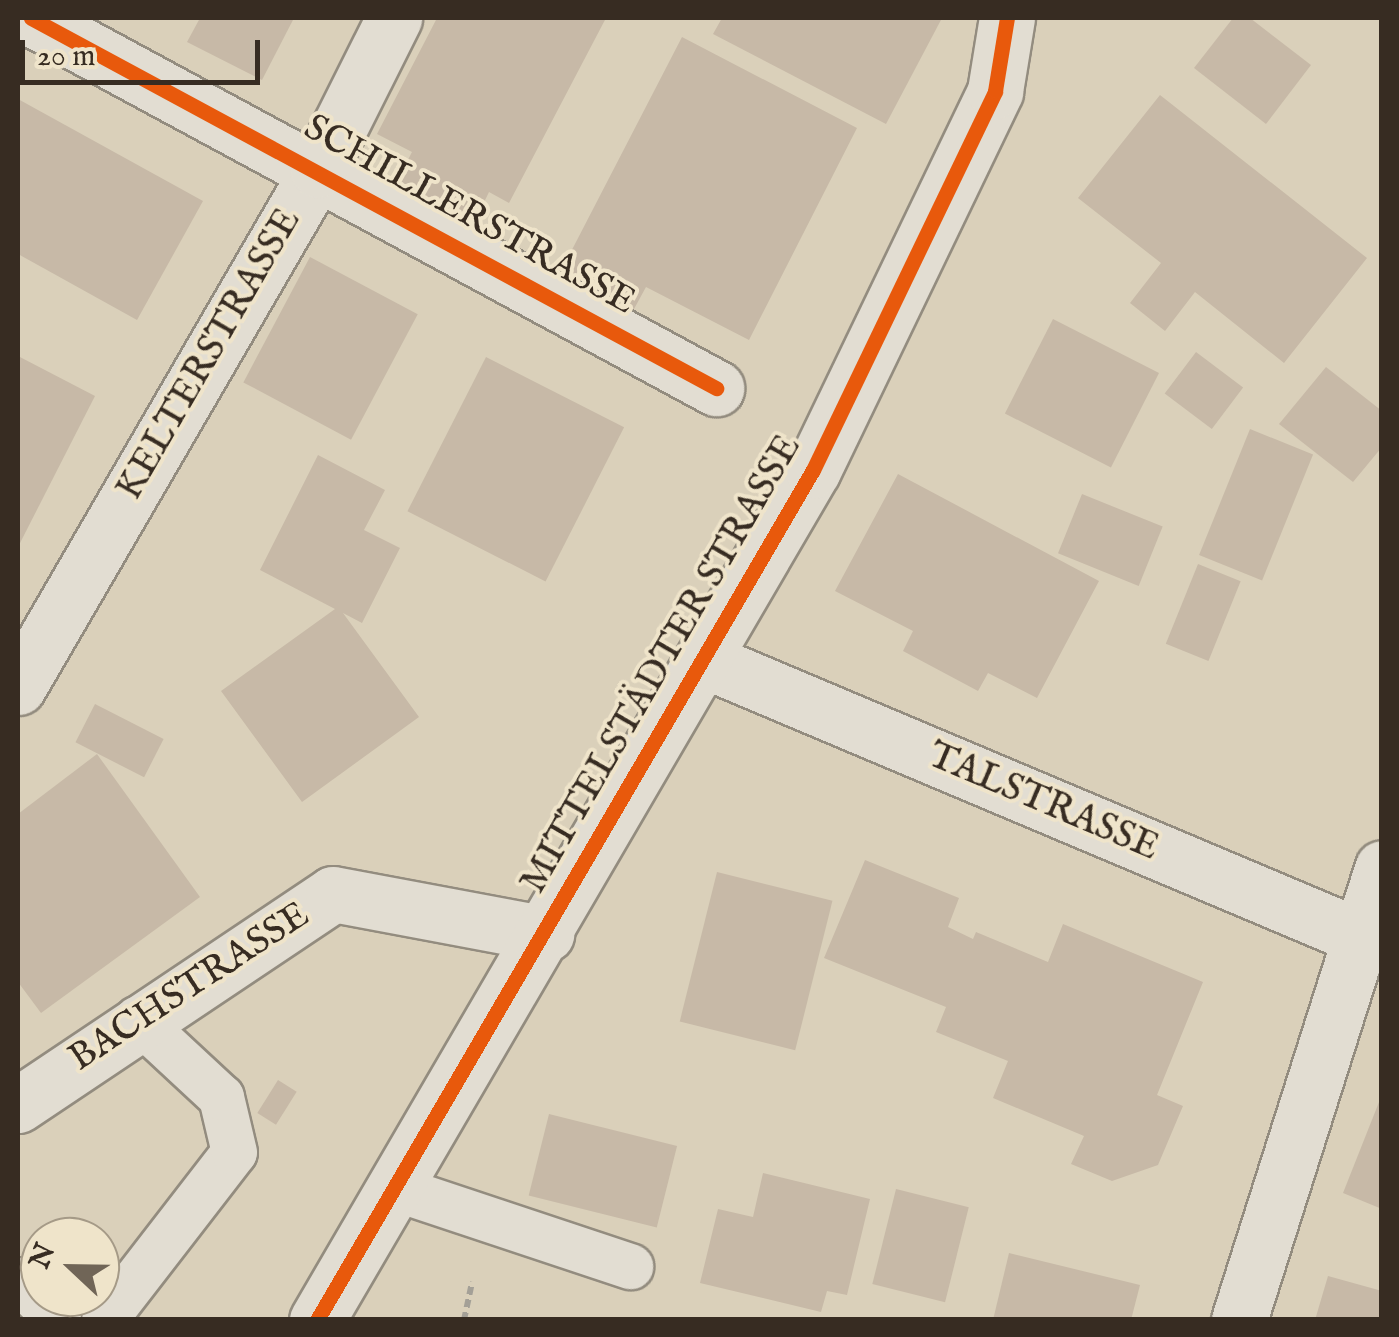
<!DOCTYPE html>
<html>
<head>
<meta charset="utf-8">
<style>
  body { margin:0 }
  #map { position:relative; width:1399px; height:1337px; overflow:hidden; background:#dad0ba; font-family:"IM FELL English",serif }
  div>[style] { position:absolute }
  .building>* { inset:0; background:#c7b9a7; transform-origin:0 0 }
  .path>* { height:6px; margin-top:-3px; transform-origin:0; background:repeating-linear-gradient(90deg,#a4a097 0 8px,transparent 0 13px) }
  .roads { filter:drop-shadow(2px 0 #938c7f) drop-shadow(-2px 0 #938c7f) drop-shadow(0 2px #938c7f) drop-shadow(0 -2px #938c7f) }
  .lane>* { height:45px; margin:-22.5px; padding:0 22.5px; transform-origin:22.5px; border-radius:22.5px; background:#e2ddd2 }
  .street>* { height:55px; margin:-27.5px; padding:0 27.5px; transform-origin:27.5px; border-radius:27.5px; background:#e2ddd2 }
  .secondary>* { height:55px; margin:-27.5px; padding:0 27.5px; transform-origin:27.5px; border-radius:27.5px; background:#e2ddd2 }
  .cycleway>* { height:15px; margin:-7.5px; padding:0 7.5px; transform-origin:7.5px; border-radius:7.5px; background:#e8590c }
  span { translate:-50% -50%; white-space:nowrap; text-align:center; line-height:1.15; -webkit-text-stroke:8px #efe4ca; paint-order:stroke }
  .street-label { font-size:38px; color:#372c22 }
  .frame { position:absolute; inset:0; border:20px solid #372c22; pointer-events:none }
  .north { position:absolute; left:20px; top:1217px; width:100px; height:100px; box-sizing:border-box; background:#efe4ca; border:2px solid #a59a87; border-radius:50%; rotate:292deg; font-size:28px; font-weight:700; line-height:40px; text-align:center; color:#372c22 }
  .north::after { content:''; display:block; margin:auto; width:35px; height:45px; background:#706557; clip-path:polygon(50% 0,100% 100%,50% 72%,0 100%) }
  .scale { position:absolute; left:20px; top:40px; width:240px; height:45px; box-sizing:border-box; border:5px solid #372c22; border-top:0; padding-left:12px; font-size:30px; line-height:35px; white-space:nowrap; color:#372c22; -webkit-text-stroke:8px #efe4ca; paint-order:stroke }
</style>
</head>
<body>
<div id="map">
  <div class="building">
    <div style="clip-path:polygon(200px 18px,294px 18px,262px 80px,187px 42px)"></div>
    <div style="clip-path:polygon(437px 18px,606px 18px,509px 203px,489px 192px,475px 221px,397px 181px,412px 152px,377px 134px)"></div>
    <div style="clip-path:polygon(722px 18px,942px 18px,886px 124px,713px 34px)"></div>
    <div style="clip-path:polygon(1233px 18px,1250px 18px,1311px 65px,1266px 124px,1194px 68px)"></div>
    <div style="clip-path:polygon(682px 37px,857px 128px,749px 340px,646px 287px,634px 309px,561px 271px)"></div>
    <div style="clip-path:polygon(1160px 95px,1367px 258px,1284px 363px,1195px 292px,1165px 331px,1130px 303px,1161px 263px,1078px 198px)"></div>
    <div style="clip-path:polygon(18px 99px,203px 201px,137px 320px,18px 254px)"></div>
    <div style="left:310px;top:257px;width:122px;height:142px;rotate:28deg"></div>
    <div style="left:1053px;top:319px;width:119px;height:106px;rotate:27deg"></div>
    <div style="left:1196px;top:352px;width:59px;height:52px;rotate:37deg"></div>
    <div style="clip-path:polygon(18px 356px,95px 396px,18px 547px)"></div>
    <div style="left:486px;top:357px;width:155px;height:173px;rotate:27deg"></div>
    <div style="clip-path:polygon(1326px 367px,1382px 411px,1382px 447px,1353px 482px,1279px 424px)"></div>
    <div style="left:1250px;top:429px;width:68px;height:136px;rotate:22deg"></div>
    <div style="clip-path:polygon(318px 455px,385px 490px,364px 530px,400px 548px,362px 623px,343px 613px,419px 717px,302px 802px,221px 691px,335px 609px,260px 570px)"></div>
    <div style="clip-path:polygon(898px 474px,1099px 581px,1037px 698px,988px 673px,978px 691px,903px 651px,913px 631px,835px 591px)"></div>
    <div style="left:1082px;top:494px;width:87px;height:64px;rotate:22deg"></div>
    <div style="left:1198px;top:564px;width:46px;height:86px;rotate:22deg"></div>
    <div style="left:95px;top:704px;width:77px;height:43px;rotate:27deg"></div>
    <div style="clip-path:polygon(97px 754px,200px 897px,41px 1013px,18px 982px,18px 814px)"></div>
    <div style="clip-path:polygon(865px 860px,959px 898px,948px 927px,973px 939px,976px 932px,1048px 962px,1063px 924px,1203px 982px,1157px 1095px,1183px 1106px,1158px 1165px,1112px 1181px,1071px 1164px,1084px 1136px,993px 1098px,1008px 1061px,936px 1032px,946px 1007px,824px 958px)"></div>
    <div style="left:717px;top:872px;width:119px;height:154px;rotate:14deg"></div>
    <div style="left:278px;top:1080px;width:22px;height:39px;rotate:32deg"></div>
    <div style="clip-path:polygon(1381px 1097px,1382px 1097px,1382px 1209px,1343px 1193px)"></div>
    <div style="left:549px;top:1114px;width:132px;height:84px;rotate:14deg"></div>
    <div style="clip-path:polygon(763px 1173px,870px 1199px,847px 1295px,827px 1291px,821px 1312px,700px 1283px,718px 1209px,753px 1217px)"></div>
    <div style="left:896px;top:1189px;width:75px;height:98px;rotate:14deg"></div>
    <div style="clip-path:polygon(1009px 1253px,1140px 1285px,1131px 1320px,993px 1320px)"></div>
    <div style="clip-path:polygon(1328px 1276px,1382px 1291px,1382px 1320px,1315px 1320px)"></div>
  </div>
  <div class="path">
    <div style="left:1380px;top:326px;width:2px;rotate:27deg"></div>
    <div style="left:464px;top:1320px;width:39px;rotate:-78deg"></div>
  </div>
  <div class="roads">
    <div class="lane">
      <div style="left:395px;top:1188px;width:248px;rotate:18.4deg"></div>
      <div style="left:18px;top:1280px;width:57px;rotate:45deg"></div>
      <div style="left:104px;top:1320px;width:212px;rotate:-52.3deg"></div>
      <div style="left:234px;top:1152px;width:57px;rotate:-103.3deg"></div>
      <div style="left:221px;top:1097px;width:115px;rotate:-137.1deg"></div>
    </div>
    <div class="street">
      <div style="left:31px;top:18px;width:779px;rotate:28.38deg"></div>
      <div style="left:704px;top:660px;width:736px;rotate:22.87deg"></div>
      <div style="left:18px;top:687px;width:598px;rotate:-59.87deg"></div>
      <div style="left:318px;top:170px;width:170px;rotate:-63.4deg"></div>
      <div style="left:18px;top:1105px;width:379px;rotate:-33.8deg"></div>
      <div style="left:333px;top:894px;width:217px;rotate:10.6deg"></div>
      <div style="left:1239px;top:1320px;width:474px;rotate:-72.4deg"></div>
    </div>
    <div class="secondary">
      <div style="left:317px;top:1320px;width:984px;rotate:-59.74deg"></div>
      <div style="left:813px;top:470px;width:420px;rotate:-64.3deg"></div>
      <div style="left:995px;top:91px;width:74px;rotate:-80.7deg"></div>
    </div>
  </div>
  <div class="cycleway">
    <div style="left:31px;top:18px;width:779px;rotate:28.38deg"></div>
    <div style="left:317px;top:1320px;width:984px;rotate:-59.74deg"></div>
    <div style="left:813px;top:470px;width:420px;rotate:-64.3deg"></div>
    <div style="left:995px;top:91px;width:74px;rotate:-80.7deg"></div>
  </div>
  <div class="street-label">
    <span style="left:469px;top:216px;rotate:29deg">SCHILLERSTRASSE</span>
    <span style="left:210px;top:355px;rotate:-60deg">KELTERSTRASSE</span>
    <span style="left:662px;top:665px;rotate:-60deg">MITTELSTÄDTER STRASSE</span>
    <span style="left:1043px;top:803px;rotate:23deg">TALSTRASSE</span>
    <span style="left:190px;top:988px;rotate:-33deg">BACHSTRASSE</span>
  </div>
  <div class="frame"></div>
  <div class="north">N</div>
  <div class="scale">20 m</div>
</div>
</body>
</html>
